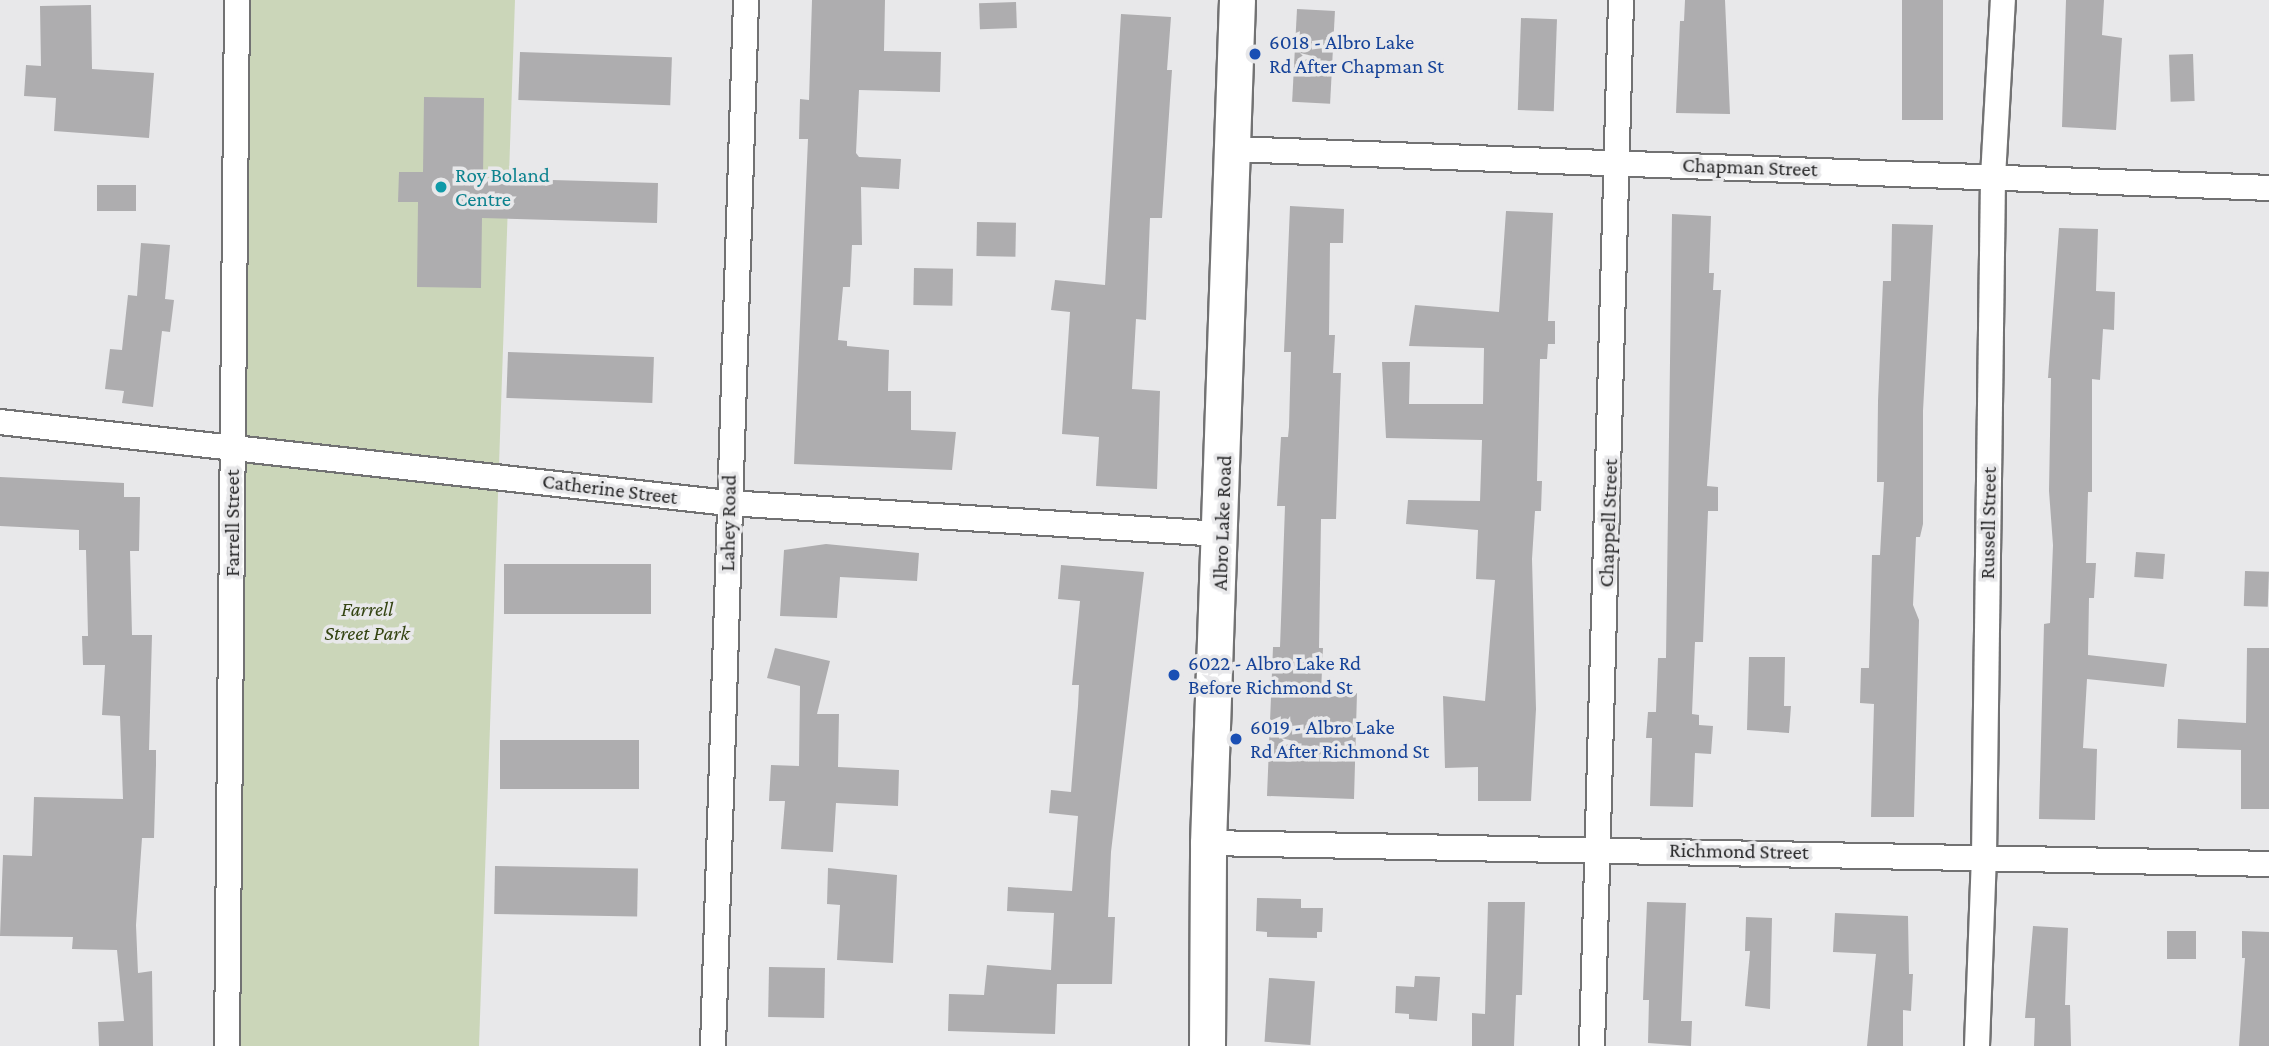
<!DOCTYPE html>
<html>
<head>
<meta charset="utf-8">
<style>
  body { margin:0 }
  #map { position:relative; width:2269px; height:1046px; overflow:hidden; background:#e8e8ea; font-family:"Crimson Pro",serif }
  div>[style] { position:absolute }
  .green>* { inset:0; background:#cbd6b9 }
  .building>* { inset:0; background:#aeadaf; transform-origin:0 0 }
  .roads { filter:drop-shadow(2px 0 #727273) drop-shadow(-2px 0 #727273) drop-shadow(0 2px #727273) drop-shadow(0 -2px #727273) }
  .minor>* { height:24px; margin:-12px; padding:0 12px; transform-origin:12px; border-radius:12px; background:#fff }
  .secondary>* { height:35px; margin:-17.5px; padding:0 17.5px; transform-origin:17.5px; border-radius:17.5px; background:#fff }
  .dots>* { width:19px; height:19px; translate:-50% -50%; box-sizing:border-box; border:4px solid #e8e8ea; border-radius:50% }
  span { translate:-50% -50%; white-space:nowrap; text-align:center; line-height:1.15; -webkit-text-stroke:7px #e8e8ea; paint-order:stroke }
  .transit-label { font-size:21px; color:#164399 }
  .left { translate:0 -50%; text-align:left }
  .street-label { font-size:21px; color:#29292a }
  .culture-label { font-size:21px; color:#0d838f }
  .park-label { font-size:21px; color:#344412; font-style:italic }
</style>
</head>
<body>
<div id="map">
  <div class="green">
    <div style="clip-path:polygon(244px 0,515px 0,479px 1046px,241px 1046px,237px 477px)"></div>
  </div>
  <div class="building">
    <div style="clip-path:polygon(812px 0,885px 0,884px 51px,941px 52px,940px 92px,859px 90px,856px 153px,859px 157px,901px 159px,899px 189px,861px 187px,862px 245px,852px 245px,850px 287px,843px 287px,838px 340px,847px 341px,847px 346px,889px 350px,888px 391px,911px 391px,911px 430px,956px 432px,952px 470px,794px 464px,808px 139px,799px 139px,800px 99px,809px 100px)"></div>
    <div style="clip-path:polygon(1685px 0,1725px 0,1730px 114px,1676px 113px,1680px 21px,1684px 21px)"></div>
    <div style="left:1902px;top:0;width:41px;height:120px"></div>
    <div style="clip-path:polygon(2066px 0,2104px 0,2102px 35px,2122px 38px,2116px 130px,2062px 127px)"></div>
    <div style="left:1016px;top:2px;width:26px;height:37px;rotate:88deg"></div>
    <div style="clip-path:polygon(91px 5px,92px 69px,154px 73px,149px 138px,54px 131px,56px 98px,24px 96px,26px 65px,41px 66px,40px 6px)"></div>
    <div style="left:1297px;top:9px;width:38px;height:93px;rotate:3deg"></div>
    <div style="clip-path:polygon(1121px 14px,1171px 17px,1167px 70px,1172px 70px,1162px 218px,1150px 218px,1146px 320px,1136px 319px,1132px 389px,1160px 391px,1157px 489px,1096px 486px,1099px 437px,1062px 434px,1070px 312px,1051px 310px,1055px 280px,1105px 285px)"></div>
    <div style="left:1521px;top:18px;width:36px;height:92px;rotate:2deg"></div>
    <div style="left:520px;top:52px;width:152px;height:48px;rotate:2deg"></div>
    <div style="left:2193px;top:54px;width:47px;height:24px;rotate:88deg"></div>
    <div style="clip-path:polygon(424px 97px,484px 98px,483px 178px,658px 183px,657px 223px,482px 218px,481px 288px,417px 287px,418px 202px,398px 202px,399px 172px,423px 172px)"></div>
    <div style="left:97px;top:185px;width:39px;height:26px"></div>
    <div style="clip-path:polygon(1290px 206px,1344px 209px,1343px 243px,1330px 243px,1329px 335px,1335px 335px,1333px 373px,1341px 373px,1336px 519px,1321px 519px,1319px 648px,1323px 648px,1321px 692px,1357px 693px,1354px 799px,1267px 796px,1273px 647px,1280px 647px,1282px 592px,1285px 506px,1277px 506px,1281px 437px,1288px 437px,1289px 427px,1291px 352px,1284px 352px)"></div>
    <div style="clip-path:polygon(1506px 211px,1553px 213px,1548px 321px,1555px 321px,1555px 344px,1548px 344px,1547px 359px,1540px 359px,1537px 481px,1542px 481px,1541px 511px,1535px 511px,1532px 559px,1536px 709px,1531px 801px,1478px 801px,1478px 767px,1445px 768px,1443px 696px,1485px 701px,1495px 580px,1476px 579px,1478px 530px,1406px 524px,1408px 500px,1480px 501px,1482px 440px,1386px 438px,1382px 362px,1410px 362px,1409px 404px,1483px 404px,1484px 348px,1409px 346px,1415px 305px,1499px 312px)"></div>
    <div style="clip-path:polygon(1672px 214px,1711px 216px,1709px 273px,1714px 273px,1713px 290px,1721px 290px,1707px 486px,1718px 487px,1718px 511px,1708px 511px,1703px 642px,1695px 642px,1692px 714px,1699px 715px,1699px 725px,1713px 726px,1711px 754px,1695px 753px,1693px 807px,1650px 806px,1652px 738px,1646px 738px,1648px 712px,1656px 712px,1658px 658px,1666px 658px)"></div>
    <div style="left:977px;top:222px;width:39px;height:34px;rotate:1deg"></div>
    <div style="clip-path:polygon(1892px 224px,1933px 225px,1923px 411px,1923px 524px,1920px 537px,1916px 537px,1913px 605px,1919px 620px,1914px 817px,1871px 817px,1874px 704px,1860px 703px,1861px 668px,1869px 668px,1872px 555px,1880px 555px,1884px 482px,1877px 482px,1878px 401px,1883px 281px,1891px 281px)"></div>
    <div style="clip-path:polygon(2059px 228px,2098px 229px,2096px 291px,2115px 292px,2114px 330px,2103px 329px,2100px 380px,2092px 379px,2092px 492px,2088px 492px,2086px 563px,2096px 563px,2094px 598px,2089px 598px,2088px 655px,2167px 664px,2164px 687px,2087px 679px,2083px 748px,2097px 749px,2095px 820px,2039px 819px,2044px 624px,2050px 623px,2053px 545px,2049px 491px,2051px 378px,2048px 378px)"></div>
    <div style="clip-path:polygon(141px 243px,170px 245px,165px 299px,174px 300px,170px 332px,162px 331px,153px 407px,122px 403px,124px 391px,105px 389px,110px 349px,122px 350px,128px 295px,137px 296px)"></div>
    <div style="left:914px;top:268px;width:39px;height:37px;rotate:1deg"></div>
    <div style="left:508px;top:352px;width:146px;height:46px;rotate:2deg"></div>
    <div style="clip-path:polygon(0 477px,124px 483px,124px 497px,140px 497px,139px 551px,130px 551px,132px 635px,152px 635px,149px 750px,156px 750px,156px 765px,154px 838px,142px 838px,136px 925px,138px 973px,152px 971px,153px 1046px,99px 1046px,98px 1022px,124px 1021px,117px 950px,72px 949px,73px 937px,0 936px,3px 855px,32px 856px,34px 797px,123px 799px,120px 716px,102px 715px,105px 665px,83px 665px,82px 636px,88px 636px,86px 550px,79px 550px,79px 530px,0 526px)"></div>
    <div style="clip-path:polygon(826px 544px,919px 553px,917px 581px,840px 577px,837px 618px,780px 616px,784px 550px)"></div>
    <div style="left:2136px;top:552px;width:29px;height:25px;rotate:4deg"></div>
    <div style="left:504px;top:564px;width:147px;height:50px"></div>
    <div style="clip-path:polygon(1061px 565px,1144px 572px,1111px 852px,1108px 917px,1115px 917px,1112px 984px,1057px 984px,1055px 1034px,948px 1031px,949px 994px,984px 995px,987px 965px,1051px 970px,1054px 913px,1007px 911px,1008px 887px,1072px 891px,1078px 816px,1049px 813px,1051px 790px,1071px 792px,1078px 706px,1079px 685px,1072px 685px,1080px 601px,1058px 599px)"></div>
    <div style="left:2245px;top:571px;width:24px;height:35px;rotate:2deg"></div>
    <div style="clip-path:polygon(775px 648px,830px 661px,817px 714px,839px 714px,838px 767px,899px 770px,898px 806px,836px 803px,833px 852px,781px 849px,785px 801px,769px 801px,771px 765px,799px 766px,800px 686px,767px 678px)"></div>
    <div style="clip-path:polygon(2247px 648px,2269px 648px,2269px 809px,2241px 809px,2241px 750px,2177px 748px,2178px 719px,2246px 723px)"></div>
    <div style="clip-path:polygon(1749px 657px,1785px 657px,1784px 706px,1791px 706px,1789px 733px,1747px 730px)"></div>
    <div style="left:500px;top:740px;width:139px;height:49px"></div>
    <div style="left:495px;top:866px;width:143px;height:48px;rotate:1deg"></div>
    <div style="clip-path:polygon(828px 868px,897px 875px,893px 963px,837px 960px,840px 905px,827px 904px)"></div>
    <div style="clip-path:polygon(1257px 898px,1301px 899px,1301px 908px,1323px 908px,1322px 932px,1317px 932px,1317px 938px,1267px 937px,1267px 932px,1256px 931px)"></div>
    <div style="clip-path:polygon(1488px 902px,1525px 902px,1522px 995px,1516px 995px,1514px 1046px,1472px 1046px,1472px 1013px,1485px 1014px)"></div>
    <div style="clip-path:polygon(1647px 902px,1686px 903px,1681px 1021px,1692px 1021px,1691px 1046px,1648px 1043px,1649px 1000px,1643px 1000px)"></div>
    <div style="clip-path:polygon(1835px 913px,1908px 916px,1909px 974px,1913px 974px,1911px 1011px,1903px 1010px,1903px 1046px,1867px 1046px,1876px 954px,1833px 952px)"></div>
    <div style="clip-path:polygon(1746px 917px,1772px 918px,1770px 1009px,1745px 1006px,1750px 951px,1745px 951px)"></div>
    <div style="clip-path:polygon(2033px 926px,2068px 928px,2065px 1005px,2070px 1005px,2071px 1046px,2034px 1046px,2035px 1018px,2025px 1018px)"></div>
    <div style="left:2167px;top:931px;width:29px;height:28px"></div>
    <div style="clip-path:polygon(2242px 931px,2269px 932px,2269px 1046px,2239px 1046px,2245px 958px,2242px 958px)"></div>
    <div style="left:769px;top:967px;width:56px;height:50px;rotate:1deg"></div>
    <div style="clip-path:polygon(1415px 976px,1440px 977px,1437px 1021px,1409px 1019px,1409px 1014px,1395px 1013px,1396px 986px,1414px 987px)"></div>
    <div style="left:1269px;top:978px;width:46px;height:64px;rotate:4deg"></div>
  </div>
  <div class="roads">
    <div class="minor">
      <div style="left:1232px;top:149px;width:1038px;rotate:2.15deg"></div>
      <div style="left:0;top:422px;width:732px;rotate:6.35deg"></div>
      <div style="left:728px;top:503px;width:495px;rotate:3.6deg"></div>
      <div style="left:1208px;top:843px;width:1061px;rotate:1.13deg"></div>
      <div style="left:227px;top:1046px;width:1046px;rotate:-89.45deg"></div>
      <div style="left:713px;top:1046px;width:1047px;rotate:-88.19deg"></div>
      <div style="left:1592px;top:1046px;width:1046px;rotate:-88.41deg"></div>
      <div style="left:1977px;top:1046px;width:189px;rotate:-87.9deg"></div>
      <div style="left:1984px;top:857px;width:680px;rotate:-89.24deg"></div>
      <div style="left:1993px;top:177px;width:177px;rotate:-86.8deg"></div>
    </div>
    <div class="secondary">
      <div style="left:1207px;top:1046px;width:203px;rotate:-89.7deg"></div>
      <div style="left:1208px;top:843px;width:843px;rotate:-88.03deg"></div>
    </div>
  </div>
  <div class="dots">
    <div style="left:1255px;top:54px;background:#1a4fb4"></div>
    <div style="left:441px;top:187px;background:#0f9aa8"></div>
    <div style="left:1174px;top:675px;background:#1a4fb4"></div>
    <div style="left:1236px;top:739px;background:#1a4fb4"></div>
  </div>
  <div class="transit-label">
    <span class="left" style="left:1269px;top:54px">6018 - Albro Lake<br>Rd After Chapman St</span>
    <span class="left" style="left:1188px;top:675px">6022 - Albro Lake Rd<br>Before Richmond St</span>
    <span class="left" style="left:1250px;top:739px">6019 - Albro Lake<br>Rd After Richmond St</span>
  </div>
  <div class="street-label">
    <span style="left:1750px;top:167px;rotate:2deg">Chapman Street</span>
    <span style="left:610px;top:489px;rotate:7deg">Catherine Street</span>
    <span style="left:232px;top:523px;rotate:-90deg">Farrell Street</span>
    <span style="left:728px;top:523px;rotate:-89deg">Lahey Road</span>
    <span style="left:1222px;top:523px;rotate:-88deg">Albro Lake Road</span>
    <span style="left:1608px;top:523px;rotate:-88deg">Chappell Street</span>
    <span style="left:1988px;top:523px;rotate:-89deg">Russell Street</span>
    <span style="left:1739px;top:851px;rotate:1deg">Richmond Street</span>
  </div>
  <div class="culture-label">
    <span class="left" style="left:455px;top:187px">Roy Boland<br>Centre</span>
  </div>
  <div class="park-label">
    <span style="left:367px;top:621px">Farrell<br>Street Park</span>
  </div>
</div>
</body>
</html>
